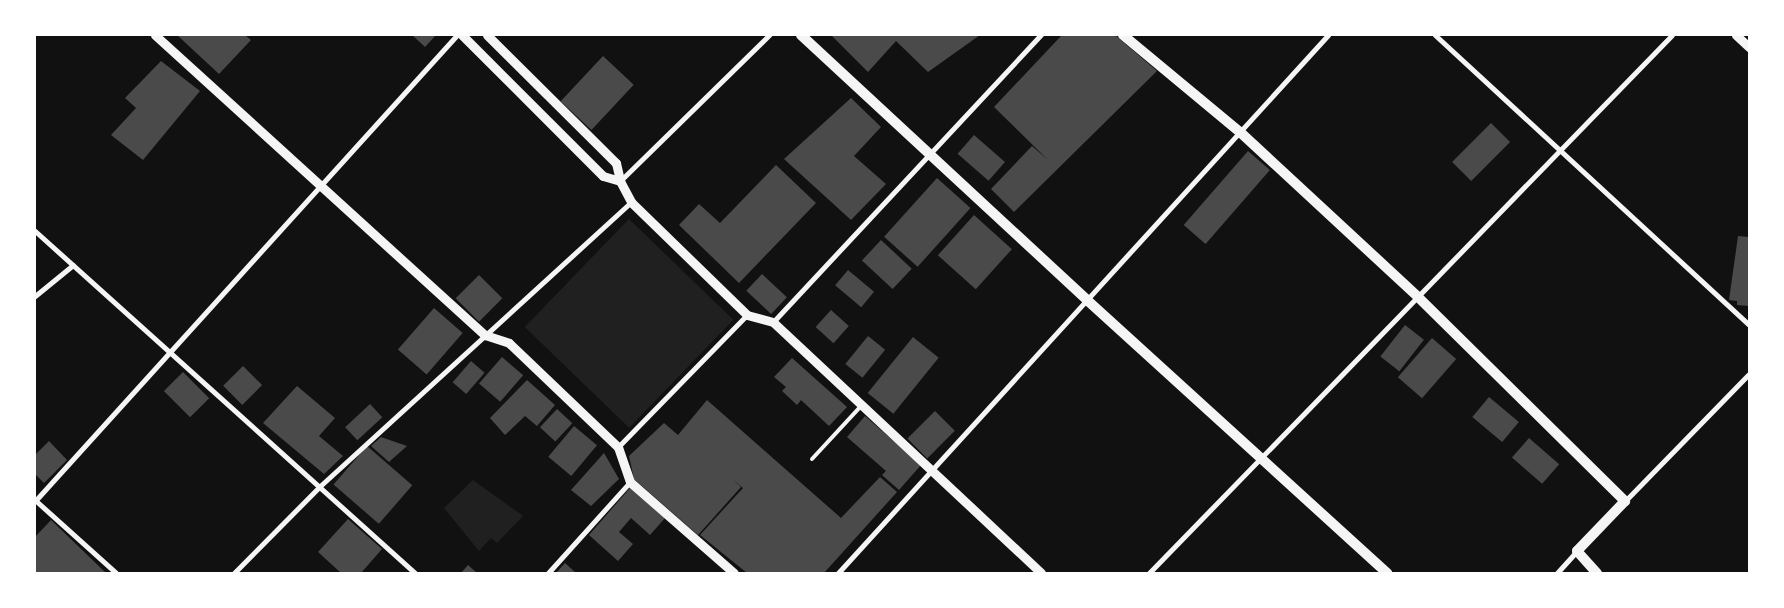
<!DOCTYPE html>
<html>
<head>
<meta charset="utf-8">
<style>
  body { margin:0 }
  #map { position:relative; width:1784px; height:608px; overflow:hidden; background:#111; font-family:Quicksand,sans-serif }
  div>[style] { position:absolute }
  .green>* { inset:0; background:#202020; transform-origin:0 0 }
  .building>* { inset:0; background:#4a4a4a; transform-origin:0 0 }
  .service>* { height:4px; margin:-2px; padding:0 2px; transform-origin:2px; border-radius:2px; background:#f5f5f5 }
  .pedestrian>* { height:4.5px; margin:-2.25px; padding:0 2.25px; transform-origin:2.25px; border-radius:2.25px; background:#f5f5f5 }
  .minor>* { height:5px; margin:-2.5px; padding:0 2.5px; transform-origin:2.5px; border-radius:2.5px; background:#f5f5f5 }
  .tertiary>* { height:9px; margin:-4.5px; padding:0 4.5px; transform-origin:4.5px; border-radius:4.5px; background:#f5f5f5 }
  .secondary>* { height:10px; margin:-5px; padding:0 5px; transform-origin:5px; border-radius:5px; background:#f5f5f5 }
  span { translate:-50% -50%; white-space:nowrap; text-align:center; line-height:1.15; -webkit-text-stroke:4px #fff; paint-order:stroke }
  .frame { position:absolute; inset:0; border:36px solid #fff; pointer-events:none }
</style>
</head>
<body>
<div id="map">
  <div class="green">
    <div style="left:629px;top:219px;width:145px;height:150px;rotate:44deg"></div>
    <div style="clip-path:polygon(473px 480px,523px 516px,497px 543px,491px 538px,479px 551px,444px 508px)"></div>
  </div>
  <div class="building">
    <div style="clip-path:polygon(177px 35px,245px 35px,251px 40px,219px 74px)"></div>
    <div style="clip-path:polygon(412px 35px,436px 35px,425px 47px)"></div>
    <div style="clip-path:polygon(831px 35px,980px 35px,928px 72px,896px 41px,868px 72px)"></div>
    <div style="clip-path:polygon(1062px 35px,1115px 35px,1157px 71px,1014px 212px,991px 189px,1032px 146px,1048px 160px,994px 107px)"></div>
    <div style="left:603px;top:56px;width:42px;height:62px;rotate:43deg"></div>
    <div style="clip-path:polygon(161px 61px,200px 91px,143px 160px,111px 135px,136px 108px,125px 98px)"></div>
    <div style="clip-path:polygon(851px 98px,881px 127px,854px 156px,886px 184px,851px 220px,784px 159px)"></div>
    <div style="left:1491px;top:123px;width:27px;height:55px;rotate:45deg"></div>
    <div style="left:974px;top:135px;width:41px;height:25px;rotate:41deg"></div>
    <div style="left:1248px;top:151px;width:29px;height:98px;rotate:41deg"></div>
    <div style="clip-path:polygon(776px 165px,816px 203px,739px 283px,679px 225px,699px 204px,720px 223px)"></div>
    <div style="left:937px;top:178px;width:45px;height:79px;rotate:42deg"></div>
    <div style="left:974px;top:215px;width:51px;height:54px;rotate:42deg"></div>
    <div style="clip-path:polygon(1738px 236px,1749px 237px,1749px 306px,1737px 305px,1737px 301px,1729px 300px)"></div>
    <div style="left:881px;top:240px;width:42px;height:28px;rotate:43deg"></div>
    <div style="left:848px;top:270px;width:34px;height:20px;rotate:40deg"></div>
    <div style="left:762px;top:274px;width:34px;height:23px;rotate:43deg"></div>
    <div style="left:479px;top:275px;width:33px;height:33px;rotate:45deg"></div>
    <div style="left:434px;top:308px;width:38px;height:55px;rotate:41deg"></div>
    <div style="left:831px;top:310px;width:24px;height:23px;rotate:42deg"></div>
    <div style="left:1405px;top:325px;width:24px;height:40px;rotate:38deg"></div>
    <div style="left:868px;top:336px;width:22px;height:36px;rotate:39deg"></div>
    <div style="left:913px;top:337px;width:33px;height:72px;rotate:39deg"></div>
    <div style="left:1432px;top:338px;width:32px;height:52px;rotate:41deg"></div>
    <div style="left:502px;top:357px;width:28px;height:35px;rotate:41deg"></div>
    <div style="clip-path:polygon(792px 358px,847px 407px,829px 426px,801px 400px,797px 405px,782px 391px,786px 387px,774px 377px)"></div>
    <div style="left:471px;top:361px;width:18px;height:28px;rotate:41deg"></div>
    <div style="left:243px;top:366px;width:27px;height:28px;rotate:45deg"></div>
    <div style="left:183px;top:372px;width:37px;height:27px;rotate:45deg"></div>
    <div style="clip-path:polygon(527px 380px,555px 405px,537px 426px,525px 416px,505px 435px,490px 418px)"></div>
    <div style="clip-path:polygon(297px 386px,335px 418px,319px 436px,343px 456px,324px 474px,263px 423px)"></div>
    <div style="left:1489px;top:397px;width:39px;height:26px;rotate:40deg"></div>
    <div style="clip-path:polygon(707px 400px,841px 518px,880px 477px,897px 492px,824px 573px,747px 573px,700px 535px,743px 488px,732px 479px,741px 487px,698px 535px,634px 479px,629px 456px,664px 423px,678px 435px)"></div>
    <div style="left:370px;top:404px;width:18px;height:34px;rotate:47deg"></div>
    <div style="left:557px;top:409px;width:21px;height:25px;rotate:43deg"></div>
    <div style="left:935px;top:411px;width:28px;height:39px;rotate:45deg"></div>
    <div style="clip-path:polygon(865px 416px,921px 465px,899px 490px,882px 475px,886px 471px,847px 437px)"></div>
    <div style="left:574px;top:426px;width:30px;height:40px;rotate:40deg"></div>
    <div style="clip-path:polygon(381px 437px,407px 446px,389px 462px,371px 446px)"></div>
    <div style="left:1529px;top:438px;width:40px;height:26px;rotate:41deg"></div>
    <div style="clip-path:polygon(49px 441px,67px 460px,44px 483px,35px 474px,35px 455px)"></div>
    <div style="left:367px;top:446px;width:60px;height:51px;rotate:41deg"></div>
    <div style="clip-path:polygon(604px 453px,619px 479px,591px 506px,571px 490px)"></div>
    <div style="clip-path:polygon(630px 488px,665px 518px,650px 535px,631px 518px,619px 532px,633px 544px,618px 561px,589px 535px)"></div>
    <div style="clip-path:polygon(348px 519px,382px 549px,361px 573px,341px 573px,318px 552px)"></div>
    <div style="clip-path:polygon(51px 520px,106px 573px,35px 573px,35px 537px)"></div>
    <div style="clip-path:polygon(565px 563px,576px 573px,556px 573px)"></div>
    <div style="clip-path:polygon(468px 565px,477px 573px,461px 573px)"></div>
  </div>
  <div class="service">
    <div style="left:812px;top:459px;width:72px;rotate:-47.2deg"></div>
  </div>
  <div class="pedestrian">
    <div style="left:618px;top:447px;width:185px;rotate:-45.7deg"></div>
  </div>
  <div class="minor">
    <div style="left:1435px;top:35px;width:427px;rotate:42.7deg"></div>
    <div style="left:620px;top:181px;width:209px;rotate:-44.4deg"></div>
    <div style="left:35px;top:231px;width:511px;rotate:41.99deg"></div>
    <div style="left:35px;top:296px;width:49px;rotate:-39.2deg"></div>
    <div style="left:773px;top:322px;width:393px;rotate:-47deg"></div>
    <div style="left:35px;top:500px;width:109px;rotate:42deg"></div>
    <div style="left:35px;top:501px;width:629px;rotate:-47.84deg"></div>
    <div style="left:1625px;top:501px;width:177px;rotate:-45.7deg"></div>
    <div style="left:234px;top:573px;width:121px;rotate:-45.3deg"></div>
    <div style="left:319px;top:487px;width:423px;rotate:-42.4deg"></div>
    <div style="left:548px;top:573px;width:122px;rotate:-48deg"></div>
    <div style="left:838px;top:573px;width:728px;rotate:-47.67deg"></div>
    <div style="left:1149px;top:573px;width:750px;rotate:-45.81deg"></div>
    <div style="left:1557px;top:573px;width:30px;rotate:-48deg"></div>
  </div>
  <div class="tertiary">
    <div style="left:155px;top:35px;width:446px;rotate:42.3deg"></div>
    <div style="left:485px;top:335px;width:25px;rotate:18deg"></div>
    <div style="left:509px;top:343px;width:151px;rotate:43.7deg"></div>
    <div style="left:618px;top:447px;width:37px;rotate:71deg"></div>
    <div style="left:630px;top:482px;width:138px;rotate:41.2deg"></div>
    <div style="left:462px;top:35px;width:199px;rotate:45deg"></div>
    <div style="left:603px;top:176px;width:18px;rotate:16deg"></div>
    <div style="left:487px;top:35px;width:182px;rotate:44.8deg"></div>
    <div style="left:616px;top:163px;width:18px;rotate:77deg"></div>
    <div style="left:620px;top:181px;width:24px;rotate:62deg"></div>
    <div style="left:631px;top:202px;width:162px;rotate:44.2deg"></div>
    <div style="left:747px;top:315px;width:27px;rotate:15deg"></div>
    <div style="left:773px;top:322px;width:367px;rotate:43.1deg"></div>
    <div style="left:1736px;top:35px;width:18px;rotate:43deg"></div>
  </div>
  <div class="secondary">
    <div style="left:801px;top:35px;width:390px;rotate:42.8deg"></div>
    <div style="left:1087px;top:300px;width:406px;rotate:42.3deg"></div>
    <div style="left:1123px;top:35px;width:152px;rotate:39.7deg"></div>
    <div style="left:1240px;top:132px;width:243px;rotate:42.8deg"></div>
    <div style="left:1418px;top:297px;width:291px;rotate:44.6deg"></div>
    <div style="left:1625px;top:501px;width:69px;rotate:133.8deg"></div>
    <div style="left:1577px;top:551px;width:30px;rotate:48deg"></div>
  </div>
  <div class="frame"></div>
</div>
</body>
</html>
